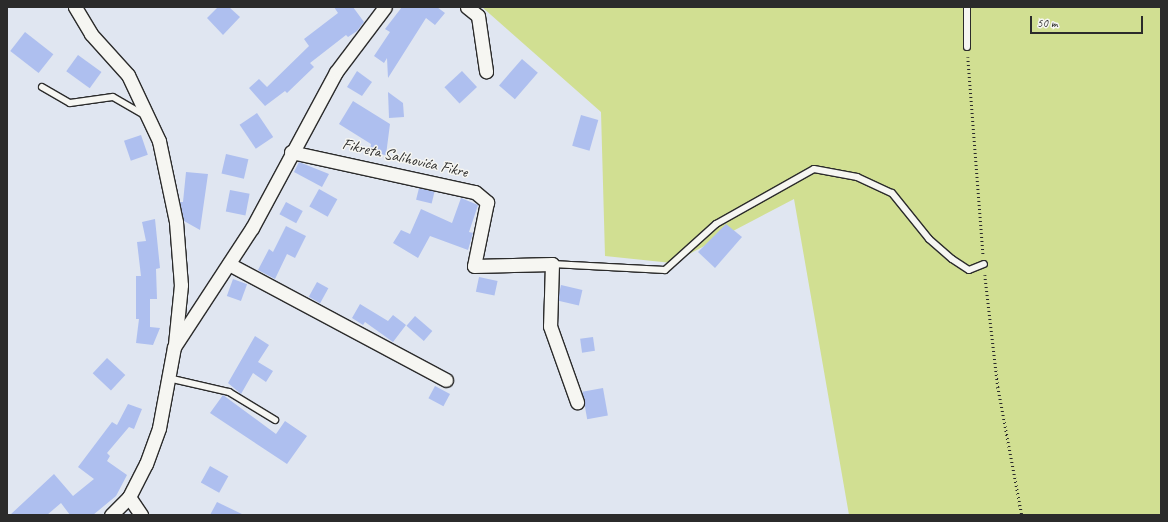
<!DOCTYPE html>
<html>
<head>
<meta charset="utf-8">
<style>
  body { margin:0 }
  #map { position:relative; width:1168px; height:522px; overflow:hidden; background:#e0e6f1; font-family:Caveat,sans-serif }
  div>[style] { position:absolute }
  .green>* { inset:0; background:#d1df92 }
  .building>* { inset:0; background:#aebfef; transform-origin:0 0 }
  .path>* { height:2.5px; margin-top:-1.25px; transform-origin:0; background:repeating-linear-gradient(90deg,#2b2b2b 0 1px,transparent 0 4px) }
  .roads { filter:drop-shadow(1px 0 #2b2b2b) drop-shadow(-1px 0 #2b2b2b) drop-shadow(0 1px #2b2b2b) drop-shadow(0 -1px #2b2b2b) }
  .lane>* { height:6px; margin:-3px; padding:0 3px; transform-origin:3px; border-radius:3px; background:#f6f6f2 }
  .street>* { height:13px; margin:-6.5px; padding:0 6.5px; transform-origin:6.5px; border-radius:6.5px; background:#f6f6f2 }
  span { translate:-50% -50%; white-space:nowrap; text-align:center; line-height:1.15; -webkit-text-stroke:3px #f6f6f2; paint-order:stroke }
  .street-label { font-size:16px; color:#2b2b2b }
  .frame { position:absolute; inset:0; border:8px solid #2b2b2b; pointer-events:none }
  .scale { position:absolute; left:1030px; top:16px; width:113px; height:18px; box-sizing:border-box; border:2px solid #2b2b2b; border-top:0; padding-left:5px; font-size:12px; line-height:14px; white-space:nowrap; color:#2b2b2b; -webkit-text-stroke:3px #f6f6f2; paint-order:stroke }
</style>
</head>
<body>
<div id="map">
  <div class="green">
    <div style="clip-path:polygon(482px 7px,1161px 7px,1161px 515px,849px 515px,794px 199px,672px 263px,605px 256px,601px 112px)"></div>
  </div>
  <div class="building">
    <div style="clip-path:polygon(218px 7px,229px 7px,240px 17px,223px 35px,207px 18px)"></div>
    <div style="clip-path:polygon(334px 7px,353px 7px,364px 22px,357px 31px,348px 37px,346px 35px,310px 63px,314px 67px,287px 93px,285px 91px,265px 106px,249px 88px,259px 79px,267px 87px,309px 46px,304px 39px,338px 13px)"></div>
    <div style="clip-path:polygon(402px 7px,437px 7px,445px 13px,435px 25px,426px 18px,388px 78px,387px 58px,384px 63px,374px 56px,390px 32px,385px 29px)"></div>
    <div style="left:25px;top:32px;width:36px;height:24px;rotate:38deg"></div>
    <div style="left:78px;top:55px;width:29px;height:20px;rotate:36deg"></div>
    <div style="left:522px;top:59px;width:21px;height:35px;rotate:41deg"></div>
    <div style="clip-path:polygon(357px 71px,372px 82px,362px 96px,347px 87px)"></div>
    <div style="left:462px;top:71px;width:22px;height:24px;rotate:47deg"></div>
    <div style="clip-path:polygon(388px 92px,403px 103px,404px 117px,389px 118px)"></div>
    <div style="clip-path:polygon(353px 101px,390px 124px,386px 155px,370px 153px,371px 144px,339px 124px)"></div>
    <div style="left:257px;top:113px;width:29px;height:21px;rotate:56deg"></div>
    <div style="left:581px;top:115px;width:18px;height:32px;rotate:16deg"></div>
    <div style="left:141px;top:135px;width:21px;height:18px;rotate:71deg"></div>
    <div style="left:226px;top:154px;width:23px;height:20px;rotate:13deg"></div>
    <div style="clip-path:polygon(299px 162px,329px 174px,322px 187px,294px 172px)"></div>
    <div style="clip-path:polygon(186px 172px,208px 174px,200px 230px,184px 221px,180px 202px,183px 202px)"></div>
    <div style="left:419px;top:188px;width:16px;height:12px;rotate:14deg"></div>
    <div style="left:319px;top:189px;width:21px;height:20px;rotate:29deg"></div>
    <div style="left:230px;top:190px;width:20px;height:22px;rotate:11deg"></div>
    <div style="clip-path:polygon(461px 198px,478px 205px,469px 232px,473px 233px,468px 250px,430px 236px,418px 258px,393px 243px,401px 230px,410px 234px,421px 209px,452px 223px)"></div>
    <div style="left:286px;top:202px;width:19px;height:14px;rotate:28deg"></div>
    <div style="clip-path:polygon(155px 219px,160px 268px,156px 269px,157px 299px,150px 299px,150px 327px,160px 328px,153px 345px,136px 343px,139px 319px,136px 319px,136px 276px,141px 276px,137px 242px,146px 241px,142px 222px)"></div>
    <div style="clip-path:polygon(726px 224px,742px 237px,715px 268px,698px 252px)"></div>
    <div style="clip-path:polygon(286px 226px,306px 236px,295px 258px,287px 254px,275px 279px,258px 270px,269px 249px,273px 252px)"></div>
    <div style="left:479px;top:277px;width:19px;height:15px;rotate:12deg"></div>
    <div style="left:233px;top:279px;width:15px;height:18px;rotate:20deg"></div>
    <div style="left:317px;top:282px;width:13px;height:17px;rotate:29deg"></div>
    <div style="left:561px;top:285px;width:22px;height:16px;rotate:13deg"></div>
    <div style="clip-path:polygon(360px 304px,388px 321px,393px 315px,406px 325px,393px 342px,365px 322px,363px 325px,352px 318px)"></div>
    <div style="left:415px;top:316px;width:23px;height:13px;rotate:41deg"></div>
    <div style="clip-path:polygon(255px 336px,269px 345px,258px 362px,273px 371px,266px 382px,253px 373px,241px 394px,228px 383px)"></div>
    <div style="left:593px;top:337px;width:14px;height:13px;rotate:82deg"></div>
    <div style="left:107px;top:358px;width:25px;height:21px;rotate:43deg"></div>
    <div style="left:435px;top:386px;width:17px;height:14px;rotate:28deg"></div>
    <div style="left:603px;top:388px;width:28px;height:21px;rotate:80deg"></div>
    <div style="clip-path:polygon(223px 395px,276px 434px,285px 421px,307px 436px,287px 464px,210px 413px)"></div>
    <div style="clip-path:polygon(128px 404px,142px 409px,134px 429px,129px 427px,107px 453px,110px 456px,107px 461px,127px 475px,116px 496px,93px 515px,70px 515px,61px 503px,47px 515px,10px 515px,54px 474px,73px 496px,94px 479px,78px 467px,112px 422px,117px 425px)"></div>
    <div style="left:210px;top:466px;width:21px;height:19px;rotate:29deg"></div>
    <div style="clip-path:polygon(217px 502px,244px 515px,210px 515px)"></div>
  </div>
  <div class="path">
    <div style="left:968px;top:57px;width:198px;rotate:85.6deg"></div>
    <div style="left:985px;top:275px;width:113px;rotate:83.4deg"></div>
    <div style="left:998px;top:387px;width:130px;rotate:79.4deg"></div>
  </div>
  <div class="roads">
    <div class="lane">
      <div style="left:967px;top:47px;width:40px;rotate:-90deg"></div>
      <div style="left:42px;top:87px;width:32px;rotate:30deg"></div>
      <div style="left:70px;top:103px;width:43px;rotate:-7.9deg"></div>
      <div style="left:113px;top:97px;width:34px;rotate:30deg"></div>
      <div style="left:552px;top:264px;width:113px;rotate:3deg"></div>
      <div style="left:665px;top:270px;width:69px;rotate:-42deg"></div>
      <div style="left:716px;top:224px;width:112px;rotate:-29.3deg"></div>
      <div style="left:814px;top:169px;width:44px;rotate:10.5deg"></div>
      <div style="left:857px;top:177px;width:38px;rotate:25deg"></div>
      <div style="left:892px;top:193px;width:59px;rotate:51.2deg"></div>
      <div style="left:929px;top:239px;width:30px;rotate:41deg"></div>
      <div style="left:952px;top:259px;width:20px;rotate:33deg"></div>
      <div style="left:969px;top:270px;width:16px;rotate:-22deg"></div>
      <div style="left:168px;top:378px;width:63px;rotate:12.9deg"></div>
      <div style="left:229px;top:392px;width:54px;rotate:31.3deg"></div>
    </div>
    <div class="street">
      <div style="left:75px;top:7px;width:31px;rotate:59deg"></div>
      <div style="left:91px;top:34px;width:55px;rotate:47.9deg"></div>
      <div style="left:128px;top:75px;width:73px;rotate:64.8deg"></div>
      <div style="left:159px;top:141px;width:83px;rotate:78.1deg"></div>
      <div style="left:176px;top:222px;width:63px;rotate:85.5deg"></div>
      <div style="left:181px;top:285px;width:59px;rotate:95.8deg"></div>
      <div style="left:467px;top:7px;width:14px;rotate:39deg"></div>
      <div style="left:478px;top:16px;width:56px;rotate:81.7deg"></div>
      <div style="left:291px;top:152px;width:188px;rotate:12.3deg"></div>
      <div style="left:475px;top:192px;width:16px;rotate:40deg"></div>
      <div style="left:487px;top:202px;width:65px;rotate:101.5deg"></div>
      <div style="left:474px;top:266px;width:78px;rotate:-1.5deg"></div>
      <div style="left:552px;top:264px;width:62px;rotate:91.8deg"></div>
      <div style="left:550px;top:326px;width:81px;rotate:70.4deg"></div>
      <div style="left:229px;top:264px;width:246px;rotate:28.1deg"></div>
      <div style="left:129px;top:497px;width:22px;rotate:56deg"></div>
      <div style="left:111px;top:515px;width:25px;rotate:-45deg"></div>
      <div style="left:129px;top:497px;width:37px;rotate:-63deg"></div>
      <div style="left:146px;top:464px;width:38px;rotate:-70deg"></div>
      <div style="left:159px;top:428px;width:82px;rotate:-79.5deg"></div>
      <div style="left:174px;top:347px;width:142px;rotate:-56.8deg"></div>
      <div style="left:252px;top:228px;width:177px;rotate:-61.7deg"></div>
      <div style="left:336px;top:72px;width:81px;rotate:-53deg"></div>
    </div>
  </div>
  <div class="street-label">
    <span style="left:405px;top:158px;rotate:13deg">Fikreta Salihovića Fikre</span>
  </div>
  <div class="frame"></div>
  <div class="scale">50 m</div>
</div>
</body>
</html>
